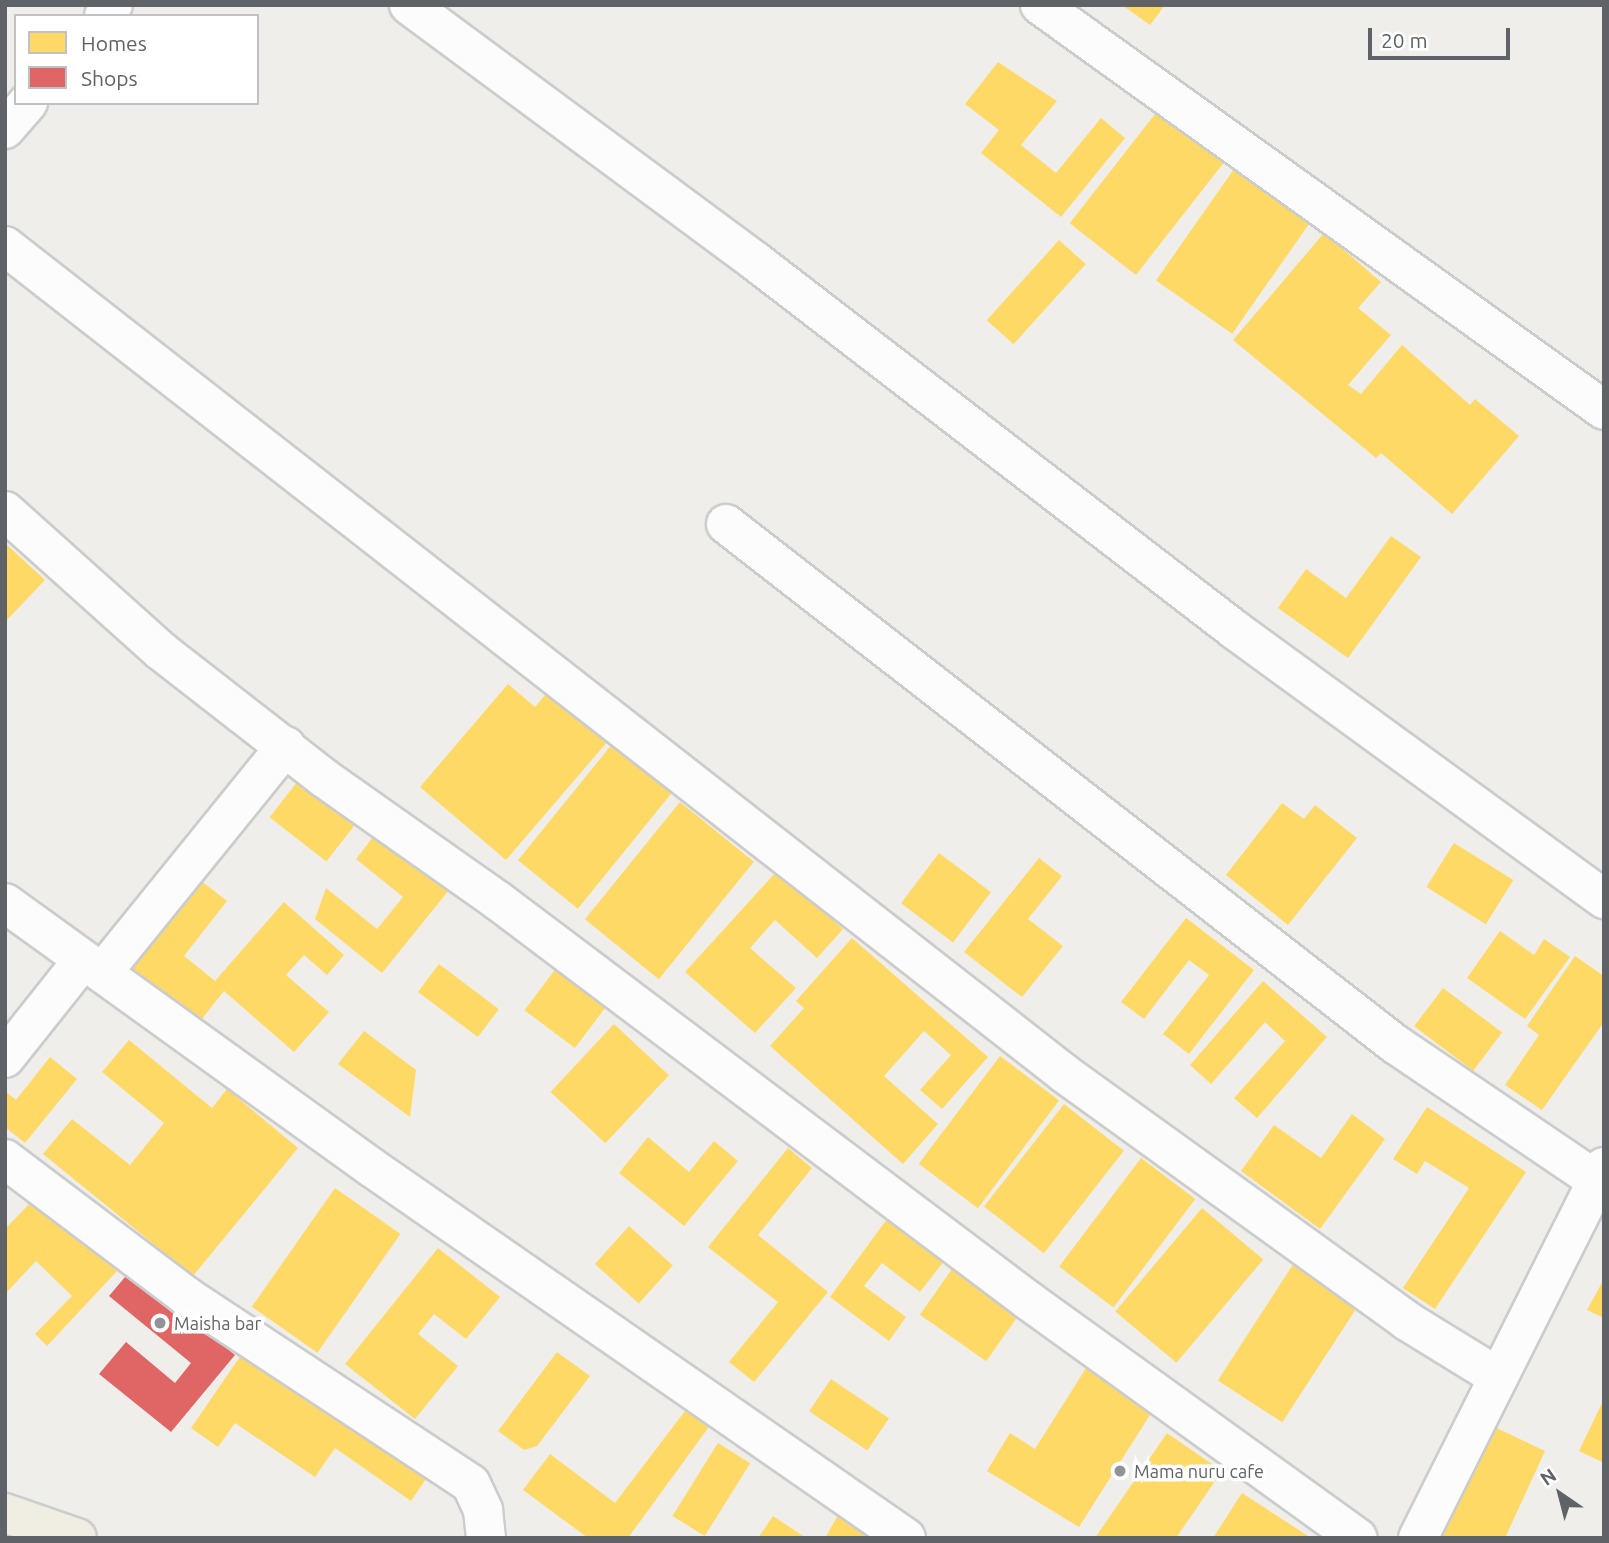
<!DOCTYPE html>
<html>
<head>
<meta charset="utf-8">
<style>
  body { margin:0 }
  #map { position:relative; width:1609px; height:1543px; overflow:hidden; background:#efeeea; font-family:Ubuntu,sans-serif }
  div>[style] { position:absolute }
  .homes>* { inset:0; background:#ffd966; transform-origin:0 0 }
  .shops>* { inset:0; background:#e06666 }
  .roads { filter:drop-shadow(2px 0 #cbcccc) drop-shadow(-2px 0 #cbcccc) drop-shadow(0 2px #cbcccc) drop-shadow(0 -2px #cbcccc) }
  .minor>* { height:38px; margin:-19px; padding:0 19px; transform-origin:19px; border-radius:19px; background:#fdfcfc }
  .highway>* { height:38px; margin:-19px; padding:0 19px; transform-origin:19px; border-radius:19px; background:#f0ede3 }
  .dots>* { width:19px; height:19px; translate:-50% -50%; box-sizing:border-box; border:4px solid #fff; border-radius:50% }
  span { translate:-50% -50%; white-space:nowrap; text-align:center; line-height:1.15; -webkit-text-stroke:7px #fff; paint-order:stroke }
  .poi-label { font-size:18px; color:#5f6368 }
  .left { translate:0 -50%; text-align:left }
  .frame { position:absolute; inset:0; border:7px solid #5f6368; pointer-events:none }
  .legend { position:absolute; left:14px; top:14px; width:245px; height:91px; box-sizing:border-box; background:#fff; border:2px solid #bfc1c3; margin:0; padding:9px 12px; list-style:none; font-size:21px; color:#5f6368 }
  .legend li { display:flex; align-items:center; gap:14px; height:35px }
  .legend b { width:35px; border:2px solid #bfc1c3 }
  .north { position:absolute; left:1525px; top:1459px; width:70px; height:70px; -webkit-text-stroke:5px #fff; paint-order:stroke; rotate:325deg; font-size:19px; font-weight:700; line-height:28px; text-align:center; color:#5f6368 }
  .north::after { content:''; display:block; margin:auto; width:24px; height:32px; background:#5f6368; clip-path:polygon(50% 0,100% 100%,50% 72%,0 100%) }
  .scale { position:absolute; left:1368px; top:28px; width:142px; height:32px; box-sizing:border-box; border:4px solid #5f6368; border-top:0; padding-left:9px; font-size:21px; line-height:24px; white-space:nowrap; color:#5f6368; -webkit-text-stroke:5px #fff; paint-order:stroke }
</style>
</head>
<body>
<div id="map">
  <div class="homes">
    <div style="clip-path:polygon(1122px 5px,1165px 5px,1150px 25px)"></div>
    <div style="clip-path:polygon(998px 62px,1057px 101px,1021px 145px,1056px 173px,1101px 118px,1125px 138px,1061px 217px,981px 153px,999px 130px,965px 104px)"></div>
    <div style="left:1159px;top:109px;width:84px;height:145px;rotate:38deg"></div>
    <div style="left:1234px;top:169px;width:93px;height:136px;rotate:35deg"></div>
    <div style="clip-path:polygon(1324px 233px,1381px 282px,1358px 308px,1391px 335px,1348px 385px,1361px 394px,1402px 345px,1470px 405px,1475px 399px,1519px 436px,1452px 514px,1381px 453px,1376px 458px,1233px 340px)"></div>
    <div style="left:1059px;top:240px;width:36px;height:108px;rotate:42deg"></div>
    <div style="clip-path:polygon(1391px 536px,1421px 557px,1348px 658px,1278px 608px,1306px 569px,1346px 598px)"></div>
    <div style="clip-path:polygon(5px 543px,45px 580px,5px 622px)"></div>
    <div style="clip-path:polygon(555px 683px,614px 734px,506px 860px,420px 787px,508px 684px,535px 707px)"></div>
    <div style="left:613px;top:743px;width:77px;height:151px;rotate:39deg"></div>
    <div style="left:301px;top:777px;width:72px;height:51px;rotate:38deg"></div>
    <div style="left:680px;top:802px;width:95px;height:151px;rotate:39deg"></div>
    <div style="clip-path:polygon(1282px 803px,1304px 819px,1315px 805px,1357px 838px,1288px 925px,1226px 875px)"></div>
    <div style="clip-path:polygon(377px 832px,449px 890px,382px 973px,315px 919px,326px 888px,377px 929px,403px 897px,356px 859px)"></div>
    <div style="left:1454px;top:843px;width:70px;height:52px;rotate:32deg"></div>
    <div style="left:939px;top:853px;width:65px;height:63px;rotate:37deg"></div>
    <div style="clip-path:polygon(1039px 858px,1062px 876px,1028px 919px,1063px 946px,1022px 997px,964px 952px)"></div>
    <div style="clip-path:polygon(777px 871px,843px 929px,817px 958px,775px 920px,750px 948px,796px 988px,755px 1033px,685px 972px)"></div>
    <div style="clip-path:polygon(196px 877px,227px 901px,184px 956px,215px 981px,284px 902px,344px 955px,327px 975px,304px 955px,286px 975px,329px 1012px,294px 1052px,224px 991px,193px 1030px,121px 974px)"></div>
    <div style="clip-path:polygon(1186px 918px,1254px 970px,1189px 1054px,1163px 1034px,1209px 975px,1189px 960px,1144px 1019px,1121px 1002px)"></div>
    <div style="clip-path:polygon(1500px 931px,1534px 955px,1544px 939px,1570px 957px,1525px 1019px,1467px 978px)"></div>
    <div style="clip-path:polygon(852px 938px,988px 1057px,942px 1109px,920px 1090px,951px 1055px,924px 1031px,884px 1076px,938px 1124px,903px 1164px,770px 1046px,804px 1008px,796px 1001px)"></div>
    <div style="clip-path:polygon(1575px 956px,1604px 976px,1604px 1022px,1542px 1110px,1505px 1085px,1539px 1035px,1527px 1026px)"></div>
    <div style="left:439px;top:964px;width:75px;height:35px;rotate:37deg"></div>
    <div style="left:557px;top:967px;width:63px;height:54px;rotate:37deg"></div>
    <div style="clip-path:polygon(1263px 981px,1327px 1037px,1257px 1118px,1234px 1098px,1285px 1041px,1265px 1022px,1211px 1084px,1190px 1065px)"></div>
    <div style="left:1443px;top:988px;width:74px;height:48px;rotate:37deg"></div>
    <div style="left:614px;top:1024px;width:75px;height:93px;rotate:43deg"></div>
    <div style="clip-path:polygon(364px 1031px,416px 1070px,410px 1117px,338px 1064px)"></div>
    <div style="clip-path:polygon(129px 1040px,212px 1108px,227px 1089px,298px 1148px,193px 1276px,43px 1154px,72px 1119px,130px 1165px,164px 1123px,102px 1072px)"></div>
    <div style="left:1000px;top:1056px;width:74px;height:135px;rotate:37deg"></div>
    <div style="clip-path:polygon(50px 1057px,77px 1079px,25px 1143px,5px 1127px,5px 1091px,16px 1100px)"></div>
    <div style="left:1064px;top:1104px;width:76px;height:130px;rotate:38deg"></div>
    <div style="clip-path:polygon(1427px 1107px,1526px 1172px,1435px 1309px,1403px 1288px,1469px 1188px,1425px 1161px,1417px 1174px,1393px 1159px)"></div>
    <div style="clip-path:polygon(1352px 1114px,1385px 1139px,1320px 1229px,1241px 1171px,1274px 1125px,1321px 1158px)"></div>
    <div style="clip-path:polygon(648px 1137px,689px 1172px,714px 1141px,738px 1161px,684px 1226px,619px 1173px)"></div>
    <div style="clip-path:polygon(788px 1148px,812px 1168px,758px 1235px,828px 1292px,754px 1382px,729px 1362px,778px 1302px,708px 1247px)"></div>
    <div style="left:1141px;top:1158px;width:68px;height:136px;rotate:37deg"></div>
    <div style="left:335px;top:1188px;width:80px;height:145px;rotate:35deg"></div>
    <div style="clip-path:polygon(38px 1195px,117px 1271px,47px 1346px,35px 1334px,72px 1296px,36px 1261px,5px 1294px,5px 1229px)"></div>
    <div style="left:1202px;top:1208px;width:80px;height:135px;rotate:40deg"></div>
    <div style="clip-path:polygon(887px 1219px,944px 1261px,920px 1292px,882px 1263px,864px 1286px,906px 1317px,889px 1341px,830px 1297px)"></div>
    <div style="left:629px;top:1226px;width:59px;height:51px;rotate:42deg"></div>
    <div style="clip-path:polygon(438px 1248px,500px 1297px,466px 1339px,434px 1314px,418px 1334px,458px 1366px,415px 1419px,345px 1364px)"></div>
    <div style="left:1294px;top:1263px;width:77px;height:140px;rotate:33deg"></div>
    <div style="left:952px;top:1269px;width:81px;height:56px;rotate:35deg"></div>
    <div style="clip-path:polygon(1604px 1279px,1604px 1318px,1587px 1310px)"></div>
    <div style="clip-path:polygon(244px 1351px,428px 1476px,411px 1501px,335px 1448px,315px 1477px,235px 1423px,218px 1447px,191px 1428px)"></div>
    <div style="clip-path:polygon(557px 1352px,590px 1376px,537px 1446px,524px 1450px,498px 1431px)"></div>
    <div style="clip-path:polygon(1088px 1365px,1155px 1407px,1079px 1527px,987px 1471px,1010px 1433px,1035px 1449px)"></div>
    <div style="left:831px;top:1379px;width:70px;height:39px;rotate:34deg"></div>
    <div style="clip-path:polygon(1604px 1399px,1604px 1463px,1579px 1451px)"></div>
    <div style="clip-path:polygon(688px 1407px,711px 1424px,628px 1538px,588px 1538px,523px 1490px,550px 1454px,615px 1503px)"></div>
    <div style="clip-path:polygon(1488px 1424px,1545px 1451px,1505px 1538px,1436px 1538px)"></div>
    <div style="clip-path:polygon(1167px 1433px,1222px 1471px,1176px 1538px,1095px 1538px)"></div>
    <div style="left:718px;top:1443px;width:38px;height:86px;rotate:32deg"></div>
    <div style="clip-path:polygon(1242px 1493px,1311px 1538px,1213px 1538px)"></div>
    <div style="clip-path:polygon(841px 1510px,888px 1538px,825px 1538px)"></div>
    <div style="clip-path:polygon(773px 1516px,806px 1538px,758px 1538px)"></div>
  </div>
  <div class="shops">
    <div style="clip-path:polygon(131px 1270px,235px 1355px,171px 1432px,99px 1374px,126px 1342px,175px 1383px,191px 1363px,109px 1296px)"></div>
  </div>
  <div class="roads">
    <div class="minor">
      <div style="left:409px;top:5px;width:430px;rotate:36.5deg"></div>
      <div style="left:755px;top:261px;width:605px;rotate:37.55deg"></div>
      <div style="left:1235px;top:630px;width:457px;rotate:36.1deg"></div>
      <div style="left:1040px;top:5px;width:694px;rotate:35.68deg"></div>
      <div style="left:104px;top:16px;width:14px;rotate:-51deg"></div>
      <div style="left:5px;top:129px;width:35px;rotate:-49deg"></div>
      <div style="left:5px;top:246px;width:1345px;rotate:37.99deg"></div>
      <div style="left:1065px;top:1074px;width:422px;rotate:35.8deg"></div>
      <div style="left:1407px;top:1321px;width:107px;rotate:31.6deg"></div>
      <div style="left:5px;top:511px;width:210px;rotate:41.9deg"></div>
      <div style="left:161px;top:651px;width:207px;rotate:37.9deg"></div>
      <div style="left:324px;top:778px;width:212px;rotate:35.2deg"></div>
      <div style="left:497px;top:900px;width:666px;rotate:37.01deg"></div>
      <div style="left:1029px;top:1301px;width:405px;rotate:35.8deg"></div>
      <div style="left:726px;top:524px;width:847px;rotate:37.86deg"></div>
      <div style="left:1395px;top:1044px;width:244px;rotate:34.1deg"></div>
      <div style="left:5px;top:903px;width:451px;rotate:35.8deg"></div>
      <div style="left:371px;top:1167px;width:651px;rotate:34.74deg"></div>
      <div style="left:102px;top:973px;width:292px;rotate:-51deg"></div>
      <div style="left:5px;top:1058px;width:125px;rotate:-51.5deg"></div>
      <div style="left:5px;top:1159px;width:227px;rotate:37.1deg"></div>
      <div style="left:186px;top:1296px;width:341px;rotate:33.4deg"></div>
      <div style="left:471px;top:1484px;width:29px;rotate:65deg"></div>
      <div style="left:483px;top:1510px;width:28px;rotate:84deg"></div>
      <div style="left:1418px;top:1538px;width:415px;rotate:-63.4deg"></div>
    </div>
    <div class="highway">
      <div style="left:5px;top:1513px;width:76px;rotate:19.1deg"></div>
    </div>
  </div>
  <div class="dots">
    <div style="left:160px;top:1323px;background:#919496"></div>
    <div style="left:1120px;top:1471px;background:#919496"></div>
  </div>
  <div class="poi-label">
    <span class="left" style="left:174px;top:1323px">Maisha bar</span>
    <span class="left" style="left:1134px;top:1471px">Mama nuru cafe</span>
  </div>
  <div class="frame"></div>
  <ul class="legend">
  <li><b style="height:19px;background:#ffd966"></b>Homes</li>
  <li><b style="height:19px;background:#e06666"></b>Shops</li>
  </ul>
  <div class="north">N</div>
  <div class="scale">20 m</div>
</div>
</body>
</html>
